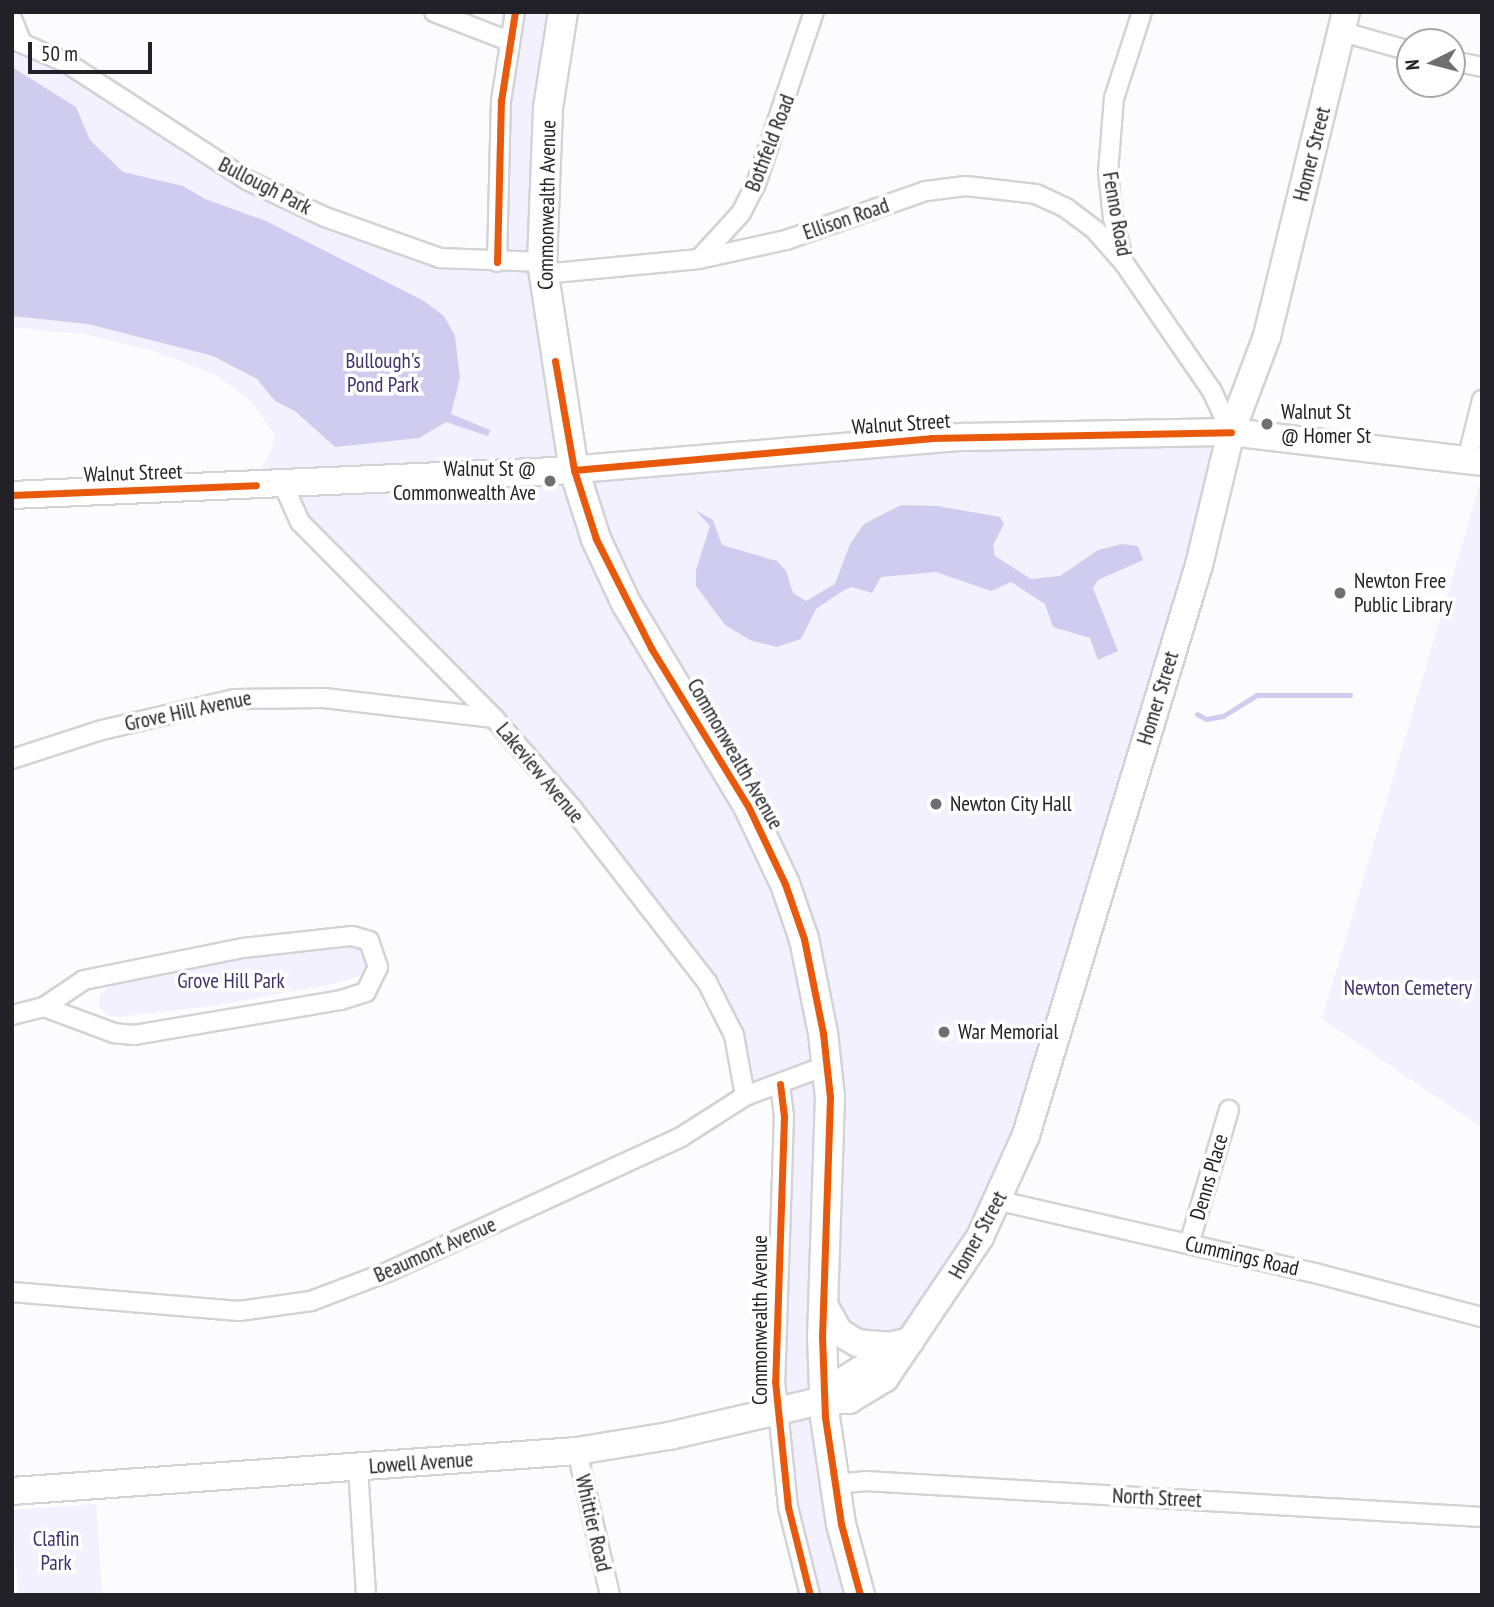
<!DOCTYPE html>
<html>
<head>
<meta charset="utf-8">
<style>
  body { margin:0 }
  #map { position:relative; width:1494px; height:1607px; overflow:hidden; background:#fcfcfe; font-family:"PT Sans Narrow",sans-serif }
  div>[style] { position:absolute }
  .green>* { inset:0; background:#f2f1fd; transform-origin:0 0 }
  .water>* { inset:0; background:#d0ccef }
  .stream>* { height:5px; margin:-2.5px; padding:0 2.5px; transform-origin:2.5px; border-radius:2.5px; background:#d0ccef }
  .roads { filter:drop-shadow(2px 0 #d3d3d7) drop-shadow(-2px 0 #d3d3d7) drop-shadow(0 2px #d3d3d7) drop-shadow(0 -2px #d3d3d7) }
  .street>* { height:18px; margin:-9px; padding:0 9px; transform-origin:9px; border-radius:9px; background:#fff }
  .secondary>* { height:26px; margin:-13px; padding:0 13px; transform-origin:13px; border-radius:13px; background:#fff }
  .primary>* { height:28px; margin:-14px; padding:0 14px; transform-origin:14px; border-radius:14px; background:#fff }
  .cycleway>* { height:7px; margin:-3.5px; padding:0 3.5px; transform-origin:3.5px; border-radius:3.5px; background:#e8590c }
  .dots>* { width:19px; height:19px; translate:-50% -50%; box-sizing:border-box; border:4px solid #fff; border-radius:50% }
  span { translate:-50% -50%; white-space:nowrap; text-align:center; line-height:1.15; -webkit-text-stroke:7px #fff; paint-order:stroke }
  .street-label { font-size:21px; color:#222128 }
  .park-label { font-size:21px; color:#3e316d }
  .poi-label { font-size:21px; color:#222128 }
  .left { translate:0 -50%; text-align:left }
  .right { translate:-100% -50%; text-align:right }
  .frame { position:absolute; inset:0; border:14px solid #222128; pointer-events:none }
  .north { position:absolute; left:1396px; top:28px; width:70px; height:70px; box-sizing:border-box; background:#fff; border:2px solid #a7a6a9; border-radius:50%; rotate:264deg; font-size:19px; font-weight:700; line-height:28px; text-align:center; color:#222128 }
  .north::after { content:''; display:block; margin:auto; width:24px; height:32px; background:#6e6e73; clip-path:polygon(50% 0,100% 100%,50% 72%,0 100%) }
  .scale { position:absolute; left:28px; top:42px; width:124px; height:32px; box-sizing:border-box; border:4px solid #222128; border-top:0; padding-left:9px; font-size:21px; line-height:24px; white-space:nowrap; color:#222128; -webkit-text-stroke:5px #fff; paint-order:stroke }
</style>
</head>
<body>
<div id="map">
  <div class="green">
    <div style="clip-path:polygon(515px 12px,563px 12px,545px 163px,575px 470px,1231px 432px,1026px 1135px,910px 1341px,873px 1347px,824px 1305px,860px 1595px,810px 1595px,783px 1475px,780px 1084px,745px 1096px,734px 1035px,572px 808px,300px 522px,283px 485px,260px 485px,261px 467px,272px 450px,274px 434px,251px 401px,216px 375px,151px 350px,89px 335px,12px 327px,12px 39px,168px 133px,365px 233px,497px 262px)"></div>
    <div style="clip-path:polygon(1482px 477px,1482px 1128px,1322px 1019px)"></div>
    <div style="clip-path:polygon(356px 947px,366px 952px,370px 963px,366px 974px,338px 983px,213px 1006px,116px 1017px,107px 1015px,99px 1006px,100px 996px,108px 987px,147px 976px,258px 954px)"></div>
    <div style="left:96px;top:1504px;width:91px;height:84px;rotate:86deg"></div>
  </div>
  <div class="water">
    <div style="clip-path:polygon(12px 67px,76px 107px,90px 140px,123px 172px,183px 186px,205px 199px,266px 221px,424px 301px,444px 316px,455px 336px,460px 378px,451px 414px,490px 430px,488px 436px,446px 422px,419px 438px,335px 447px,295px 411px,275px 401px,257px 379px,213px 356px,88px 324px,12px 316px)"></div>
    <div style="clip-path:polygon(901px 505px,938px 506px,1000px 517px,1004px 524px,993px 545px,995px 556px,1031px 579px,1060px 576px,1098px 550px,1122px 544px,1138px 546px,1143px 560px,1098px 580px,1093px 588px,1118px 651px,1098px 660px,1090px 638px,1053px 627px,1045px 604px,1011px 582px,991px 591px,936px 572px,881px 577px,872px 593px,852px 587px,844px 590px,816px 609px,801px 639px,777px 647px,750px 640px,725px 625px,696px 586px,696px 570px,710px 526px,695px 510px,713px 520px,722px 545px,777px 561px,786px 571px,793px 593px,806px 601px,835px 584px,850px 544px,864px 524px)"></div>
  </div>
  <div class="stream">
    <div style="left:1197px;top:714px;width:10px;rotate:29deg"></div>
    <div style="left:1206px;top:719px;width:17px;rotate:-10deg"></div>
    <div style="left:1223px;top:716px;width:39px;rotate:-32deg"></div>
    <div style="left:1256px;top:695px;width:94px"></div>
  </div>
  <div class="roads">
    <div class="street">
      <div style="left:434px;top:12px;width:80px;rotate:21.1deg"></div>
      <div style="left:1142px;top:12px;width:90px;rotate:108deg"></div>
      <div style="left:1114px;top:98px;width:74px;rotate:94.6deg"></div>
      <div style="left:1108px;top:172px;width:46px;rotate:83.8deg"></div>
      <div style="left:1113px;top:218px;width:46px;rotate:76.3deg"></div>
      <div style="left:1124px;top:263px;width:155px;rotate:55.5deg"></div>
      <div style="left:1212px;top:391px;width:45px;rotate:65.1deg"></div>
      <div style="left:12px;top:19px;width:25px;rotate:67deg"></div>
      <div style="left:1343px;top:32px;width:70px;rotate:15.8deg"></div>
      <div style="left:12px;top:39px;width:60px;rotate:23.6deg"></div>
      <div style="left:67px;top:63px;width:215px;rotate:33deg"></div>
      <div style="left:247px;top:180px;width:86px;rotate:25.4deg"></div>
      <div style="left:325px;top:217px;width:122px;rotate:19.6deg"></div>
      <div style="left:440px;top:258px;width:102px;rotate:2.2deg"></div>
      <div style="left:1452px;top:61px;width:31px;rotate:11deg"></div>
      <div style="left:699px;top:259px;width:62px;rotate:-47.6deg"></div>
      <div style="left:741px;top:213px;width:33px;rotate:-63deg"></div>
      <div style="left:756px;top:184px;width:182px;rotate:-71.4deg"></div>
      <div style="left:497px;top:262px;width:161px;rotate:-88.6deg"></div>
      <div style="left:501px;top:101px;width:90px;rotate:-81.1deg"></div>
      <div style="left:543px;top:274px;width:157px;rotate:-5.5deg"></div>
      <div style="left:699px;top:259px;width:89px;rotate:-12.3deg"></div>
      <div style="left:786px;top:240px;width:148px;rotate:-19.3deg"></div>
      <div style="left:926px;top:191px;width:40px;rotate:-7.1deg"></div>
      <div style="left:966px;top:186px;width:70px;rotate:6.5deg"></div>
      <div style="left:1036px;top:194px;width:33px;rotate:25deg"></div>
      <div style="left:1066px;top:208px;width:38px;rotate:37deg"></div>
      <div style="left:1096px;top:231px;width:43px;rotate:48.8deg"></div>
      <div style="left:1467px;top:460px;width:62px;rotate:-76deg"></div>
      <div style="left:283px;top:484px;width:42px;rotate:65.9deg"></div>
      <div style="left:300px;top:522px;width:276px;rotate:45.3deg"></div>
      <div style="left:494px;top:718px;width:119px;rotate:49.1deg"></div>
      <div style="left:572px;top:808px;width:220px;rotate:52.2deg"></div>
      <div style="left:707px;top:982px;width:59px;rotate:63deg"></div>
      <div style="left:734px;top:1035px;width:62px;rotate:79.8deg"></div>
      <div style="left:12px;top:759px;width:95px;rotate:-17.9deg"></div>
      <div style="left:102px;top:730px;width:136px;rotate:-13.2deg"></div>
      <div style="left:234px;top:699px;width:90px;rotate:-0.6deg"></div>
      <div style="left:324px;top:698px;width:171px;rotate:6.7deg"></div>
      <div style="left:12px;top:1015px;width:33px;rotate:-14deg"></div>
      <div style="left:44px;top:1007px;width:48px;rotate:-34deg"></div>
      <div style="left:84px;top:980px;width:162px;rotate:-11.4deg"></div>
      <div style="left:243px;top:948px;width:110px;rotate:-6.3deg"></div>
      <div style="left:352px;top:936px;width:18px;rotate:16deg"></div>
      <div style="left:369px;top:941px;width:28px;rotate:71deg"></div>
      <div style="left:378px;top:967px;width:28px;rotate:116deg"></div>
      <div style="left:366px;top:992px;width:26px;rotate:162deg"></div>
      <div style="left:341px;top:1000px;width:209px;rotate:170.4deg"></div>
      <div style="left:135px;top:1035px;width:21px;rotate:-175deg"></div>
      <div style="left:114px;top:1033px;width:75px;rotate:-159.6deg"></div>
      <div style="left:780px;top:1084px;width:32px;rotate:83deg"></div>
      <div style="left:784px;top:1116px;width:265px;rotate:91.9deg"></div>
      <div style="left:775px;top:1381px;width:127px;rotate:84.1deg"></div>
      <div style="left:788px;top:1507px;width:91px;rotate:76deg"></div>
      <div style="left:1000px;top:1201px;width:323px;rotate:12.9deg"></div>
      <div style="left:1315px;top:1273px;width:173px;rotate:14.8deg"></div>
      <div style="left:1189px;top:1244px;width:140px;rotate:-73.4deg"></div>
      <div style="left:12px;top:1292px;width:228px;rotate:4.8deg"></div>
      <div style="left:239px;top:1311px;width:73px;rotate:-7.9deg"></div>
      <div style="left:311px;top:1301px;width:85px;rotate:-20.8deg"></div>
      <div style="left:390px;top:1271px;width:320px;rotate:-24.7deg"></div>
      <div style="left:681px;top:1137px;width:76px;rotate:-32.6deg"></div>
      <div style="left:745px;top:1096px;width:89px;rotate:-20.5deg"></div>
      <div style="left:577px;top:1451px;width:148px;rotate:77.1deg"></div>
      <div style="left:358px;top:1467px;width:128px;rotate:86.4deg"></div>
      <div style="left:833px;top:1484px;width:32px;rotate:-5deg"></div>
      <div style="left:865px;top:1481px;width:618px;rotate:3.34deg"></div>
    </div>
    <div class="secondary">
      <div style="left:12px;top:495px;width:544px;rotate:-2.53deg"></div>
      <div style="left:555px;top:471px;width:410px;rotate:-4.8deg"></div>
      <div style="left:964px;top:437px;width:267px;rotate:-1.1deg"></div>
      <div style="left:1231px;top:432px;width:253px;rotate:6.8deg"></div>
      <div style="left:823px;top:1303px;width:33px;rotate:61deg"></div>
      <div style="left:839px;top:1332px;width:21px;rotate:31deg"></div>
      <div style="left:857px;top:1343px;width:32px;rotate:5deg"></div>
      <div style="left:889px;top:1346px;width:22px;rotate:-13deg"></div>
      <div style="left:825px;top:1400px;width:24px;rotate:-48deg"></div>
      <div style="left:841px;top:1382px;width:39px;rotate:-32deg"></div>
      <div style="left:874px;top:1361px;width:25px;rotate:-14deg"></div>
      <div style="left:12px;top:1491px;width:566px;rotate:-4.05deg"></div>
      <div style="left:577px;top:1451px;width:93px;rotate:-9.3deg"></div>
      <div style="left:669px;top:1436px;width:160px;rotate:-13deg"></div>
      <div style="left:825px;top:1400px;width:24px"></div>
      <div style="left:849px;top:1400px;width:42px;rotate:-31.4deg"></div>
      <div style="left:885px;top:1378px;width:170px;rotate:-56deg"></div>
      <div style="left:980px;top:1237px;width:112px;rotate:-65.7deg"></div>
      <div style="left:1026px;top:1135px;width:596px;rotate:-73.12deg"></div>
      <div style="left:1199px;top:565px;width:137px;rotate:-76.5deg"></div>
      <div style="left:1231px;top:432px;width:103px;rotate:-69.4deg"></div>
      <div style="left:1267px;top:336px;width:333px;rotate:-76.3deg"></div>
    </div>
    <div class="primary">
      <div style="left:563px;top:12px;width:97px;rotate:98.9deg"></div>
      <div style="left:548px;top:108px;width:154px;rotate:92.2deg"></div>
      <div style="left:542px;top:262px;width:210px;rotate:81.3deg"></div>
      <div style="left:574px;top:470px;width:72px;rotate:72.3deg"></div>
      <div style="left:596px;top:539px;width:71px;rotate:64.9deg"></div>
      <div style="left:626px;top:603px;width:237px;rotate:59deg"></div>
      <div style="left:748px;top:806px;width:86px;rotate:64.6deg"></div>
      <div style="left:785px;top:884px;width:58px;rotate:70.9deg"></div>
      <div style="left:804px;top:939px;width:96px;rotate:78.6deg"></div>
      <div style="left:823px;top:1033px;width:64px;rotate:83.8deg"></div>
      <div style="left:830px;top:1097px;width:239px;rotate:91.9deg"></div>
      <div style="left:822px;top:1336px;width:81px;rotate:87.9deg"></div>
      <div style="left:825px;top:1417px;width:108px;rotate:81.5deg"></div>
      <div style="left:841px;top:1524px;width:73px;rotate:75deg"></div>
    </div>
  </div>
  <div class="cycleway">
    <div style="left:497px;top:262px;width:161px;rotate:-88.6deg"></div>
    <div style="left:501px;top:101px;width:90px;rotate:-81.1deg"></div>
    <div style="left:555px;top:361px;width:111px;rotate:80.1deg"></div>
    <div style="left:574px;top:470px;width:72px;rotate:72.3deg"></div>
    <div style="left:596px;top:539px;width:122px;rotate:63.2deg"></div>
    <div style="left:651px;top:648px;width:185px;rotate:58.5deg"></div>
    <div style="left:748px;top:806px;width:86px;rotate:64.6deg"></div>
    <div style="left:785px;top:884px;width:58px;rotate:70.9deg"></div>
    <div style="left:804px;top:939px;width:96px;rotate:78.6deg"></div>
    <div style="left:823px;top:1033px;width:64px;rotate:83.8deg"></div>
    <div style="left:830px;top:1097px;width:239px;rotate:91.9deg"></div>
    <div style="left:822px;top:1336px;width:81px;rotate:87.9deg"></div>
    <div style="left:825px;top:1417px;width:108px;rotate:81.5deg"></div>
    <div style="left:841px;top:1524px;width:73px;rotate:75deg"></div>
    <div style="left:574px;top:470px;width:358px;rotate:-5.1deg"></div>
    <div style="left:931px;top:438px;width:300px;rotate:-1.1deg"></div>
    <div style="left:12px;top:495px;width:244px;rotate:-2.3deg"></div>
    <div style="left:780px;top:1084px;width:32px;rotate:83deg"></div>
    <div style="left:784px;top:1116px;width:265px;rotate:91.9deg"></div>
    <div style="left:775px;top:1381px;width:127px;rotate:84.1deg"></div>
    <div style="left:788px;top:1507px;width:91px;rotate:76deg"></div>
  </div>
  <div class="dots">
    <div style="left:1267px;top:424px;background:#6e6e73"></div>
    <div style="left:550px;top:481px;background:#6e6e73"></div>
    <div style="left:1340px;top:593px;background:#6e6e73"></div>
    <div style="left:936px;top:804px;background:#6e6e73"></div>
    <div style="left:944px;top:1032px;background:#6e6e73"></div>
  </div>
  <div class="street-label">
    <span style="left:770px;top:143px;rotate:-69deg">Bothfeld Road</span>
    <span style="left:1312px;top:154px;rotate:-76deg">Homer Street</span>
    <span style="left:265px;top:186px;rotate:27deg">Bullough Park</span>
    <span style="left:547px;top:205px;rotate:-89deg">Commonwealth Avenue</span>
    <span style="left:1117px;top:214px;rotate:80deg">Fenno Road</span>
    <span style="left:846px;top:219px;rotate:-19deg">Ellison Road</span>
    <span style="left:901px;top:424px;rotate:-4deg">Walnut Street</span>
    <span style="left:133px;top:473px;rotate:-2deg">Walnut Street</span>
    <span style="left:1158px;top:698px;rotate:-73deg">Homer Street</span>
    <span style="left:188px;top:711px;rotate:-12deg">Grove Hill Avenue</span>
    <span style="left:735px;top:754px;rotate:60deg">Commonwealth Avenue</span>
    <span style="left:540px;top:773px;rotate:50deg">Lakeview Avenue</span>
    <span style="left:1209px;top:1177px;rotate:-74deg">Denns Place</span>
    <span style="left:978px;top:1235px;rotate:-61deg">Homer Street</span>
    <span style="left:435px;top:1250px;rotate:-24deg">Beaumont Avenue</span>
    <span style="left:1242px;top:1256px;rotate:13deg">Cummings Road</span>
    <span style="left:760px;top:1320px;rotate:-90deg">Commonwealth Avenue</span>
    <span style="left:421px;top:1463px;rotate:-4deg">Lowell Avenue</span>
    <span style="left:1157px;top:1498px;rotate:3deg">North Street</span>
    <span style="left:593px;top:1523px;rotate:77deg">Whittier Road</span>
  </div>
  <div class="park-label">
    <span style="left:383px;top:373px">Bullough's<br>Pond Park</span>
    <span style="left:231px;top:981px">Grove Hill Park</span>
    <span style="left:1408px;top:988px">Newton Cemetery</span>
    <span style="left:56px;top:1551px">Claflin<br>Park</span>
  </div>
  <div class="poi-label">
    <span class="left" style="left:1281px;top:424px">Walnut St<br>@ Homer St</span>
    <span class="right" style="left:536px;top:481px">Walnut St @<br>Commonwealth Ave</span>
    <span class="left" style="left:1354px;top:593px">Newton Free<br>Public Library</span>
    <span class="left" style="left:950px;top:804px">Newton City Hall</span>
    <span class="left" style="left:958px;top:1032px">War Memorial</span>
  </div>
  <div class="frame"></div>
  <div class="north">N</div>
  <div class="scale">50 m</div>
</div>
</body>
</html>
